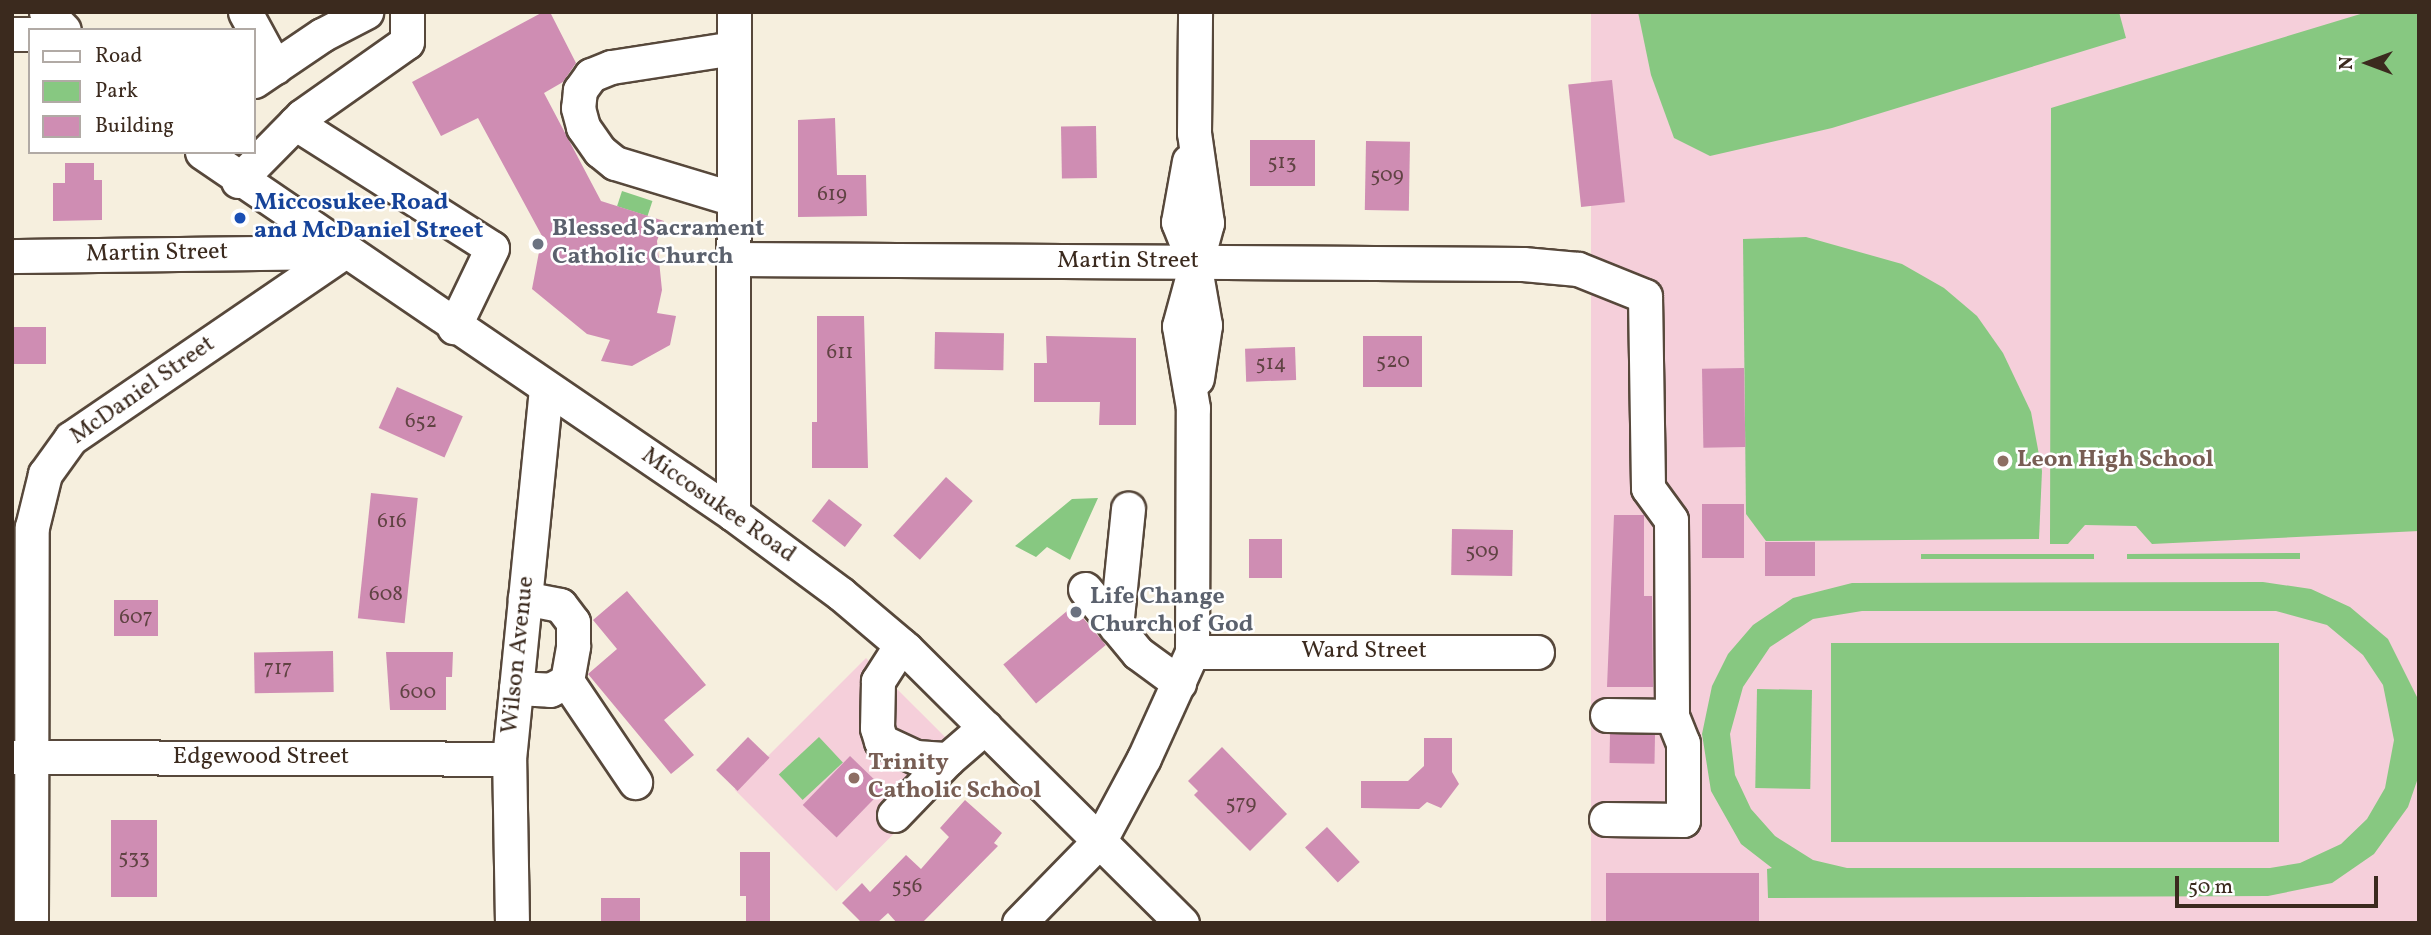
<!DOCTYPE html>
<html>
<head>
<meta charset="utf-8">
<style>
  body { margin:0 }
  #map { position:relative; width:2431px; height:935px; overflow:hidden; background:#f6efde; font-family:Vollkorn,serif }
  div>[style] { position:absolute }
  .built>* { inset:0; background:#f5cfda; transform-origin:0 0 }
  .green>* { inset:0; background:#87c881; transform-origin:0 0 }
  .building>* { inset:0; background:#cf8db3; transform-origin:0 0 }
  .roads { filter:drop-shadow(2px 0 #57483b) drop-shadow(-2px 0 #57483b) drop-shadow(0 2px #57483b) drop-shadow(0 -2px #57483b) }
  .minor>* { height:33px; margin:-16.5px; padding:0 16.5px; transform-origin:16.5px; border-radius:16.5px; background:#fff }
  .dots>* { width:19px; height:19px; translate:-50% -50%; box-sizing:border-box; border:4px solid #fff; border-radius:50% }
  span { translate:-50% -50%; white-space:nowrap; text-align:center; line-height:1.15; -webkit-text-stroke:5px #fff; paint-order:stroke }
  .number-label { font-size:21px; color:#604343 }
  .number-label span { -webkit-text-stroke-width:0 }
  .transit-label { font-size:24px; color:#164399; font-weight:700 }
  .left { translate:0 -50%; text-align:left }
  .worship-label { font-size:24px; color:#5b616d; font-weight:700 }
  .street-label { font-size:24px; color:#3b2a1e }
  .education-label { font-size:24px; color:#785e54; font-weight:700 }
  .frame { position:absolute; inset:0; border:14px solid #3b2a1e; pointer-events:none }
  .legend { position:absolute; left:28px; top:28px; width:228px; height:126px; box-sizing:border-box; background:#fff; border:2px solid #b1aaa5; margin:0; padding:9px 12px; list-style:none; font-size:21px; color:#3b2a1e }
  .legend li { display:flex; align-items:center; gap:14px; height:35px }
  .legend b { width:35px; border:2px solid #b1aaa5 }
  .north { position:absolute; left:2333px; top:28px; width:70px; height:70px; -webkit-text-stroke:5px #fff; paint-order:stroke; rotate:270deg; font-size:19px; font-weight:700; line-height:28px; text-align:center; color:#3b2a1e }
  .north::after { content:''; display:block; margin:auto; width:24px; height:32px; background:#3b2a1e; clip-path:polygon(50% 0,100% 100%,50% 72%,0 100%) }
  .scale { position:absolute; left:2175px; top:876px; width:203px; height:32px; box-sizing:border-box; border:4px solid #3b2a1e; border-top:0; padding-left:9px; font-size:21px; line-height:24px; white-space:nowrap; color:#3b2a1e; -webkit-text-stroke:5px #fff; paint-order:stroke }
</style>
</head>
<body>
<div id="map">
  <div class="built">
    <div style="left:1591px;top:12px;width:828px;height:911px"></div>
    <div style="left:866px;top:658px;width:144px;height:186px;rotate:45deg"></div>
  </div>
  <div class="green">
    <div style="clip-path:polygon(1638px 12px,2119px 12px,2126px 38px,1832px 128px,1710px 156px,1674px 138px,1651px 75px)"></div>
    <div style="clip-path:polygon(2367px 12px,2419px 12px,2419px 531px,2152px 544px,2136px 526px,2085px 525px,2068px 544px,2050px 544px,2051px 108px)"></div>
    <div style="left:622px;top:191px;width:32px;height:16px;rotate:18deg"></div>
    <div style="clip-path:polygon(1806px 237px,1902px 264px,1944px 288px,1977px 316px,2003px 353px,2031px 412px,2042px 471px,2039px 539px,1766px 541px,1746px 514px,1743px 239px)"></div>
    <div style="clip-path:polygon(1098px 498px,1070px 560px,1047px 547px,1036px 557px,1015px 546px,1072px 499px)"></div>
    <div style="clip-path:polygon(2300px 553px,2300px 559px,2127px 559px,2127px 554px)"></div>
    <div style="left:1921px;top:554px;width:173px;height:5px"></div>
    <div style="clip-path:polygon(evenodd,2263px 582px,2311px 589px,2350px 607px,2388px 639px,2417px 697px,2419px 775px,2408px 807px,2374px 854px,2332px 883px,2268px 896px,1768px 898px,1767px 869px,1772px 868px,1741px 844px,1711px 791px,1702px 734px,1712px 686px,1728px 654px,1753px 625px,1793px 598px,1852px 583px,2263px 582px,2276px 611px,2327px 625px,2363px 655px,2383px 685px,2394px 740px,2385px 788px,2367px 819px,2341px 844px,2300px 863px,2270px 868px,1847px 868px,1813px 860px,1775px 836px,1751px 809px,1735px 775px,1730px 734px,1743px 687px,1770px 647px,1813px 619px,1862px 611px,2276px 611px)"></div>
    <div style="left:1831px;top:643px;width:448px;height:199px"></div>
    <div style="left:1757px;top:689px;width:55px;height:99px;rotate:1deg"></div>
    <div style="left:819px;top:737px;width:35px;height:55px;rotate:47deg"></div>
  </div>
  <div class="building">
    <div style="clip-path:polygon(543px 12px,550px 12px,576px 63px,563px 82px,544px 93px,601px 201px,664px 221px,657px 241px,662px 290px,657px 313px,676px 316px,670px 345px,632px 366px,601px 361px,610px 340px,587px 334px,532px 289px,542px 236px,478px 118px,441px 136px,412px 82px)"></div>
    <div style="left:1612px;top:80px;width:123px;height:44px;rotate:84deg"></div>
    <div style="clip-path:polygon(835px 118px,837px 175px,866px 175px,867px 216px,798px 217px,798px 120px)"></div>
    <div style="left:1096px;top:126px;width:52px;height:35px;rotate:89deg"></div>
    <div style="left:1250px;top:140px;width:65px;height:46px"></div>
    <div style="left:1366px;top:141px;width:44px;height:69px;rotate:1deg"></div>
    <div style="clip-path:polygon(65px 163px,94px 163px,94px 180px,102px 180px,102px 220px,53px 221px,53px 183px,65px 183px)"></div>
    <div style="clip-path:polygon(817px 316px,864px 316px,868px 468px,812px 468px,812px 422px,817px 422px)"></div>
    <div style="left:12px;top:327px;width:34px;height:37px"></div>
    <div style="left:935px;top:332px;width:69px;height:37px;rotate:1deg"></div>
    <div style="clip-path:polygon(1046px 336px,1136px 338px,1136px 425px,1099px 425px,1100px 402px,1034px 402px,1034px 363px,1047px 363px)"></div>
    <div style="left:1422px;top:336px;width:51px;height:59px;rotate:90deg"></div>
    <div style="left:1295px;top:347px;width:33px;height:50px;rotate:88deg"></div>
    <div style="left:1744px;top:368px;width:79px;height:42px;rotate:89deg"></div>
    <div style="left:397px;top:387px;width:72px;height:45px;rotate:24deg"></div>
    <div style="left:946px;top:477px;width:36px;height:79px;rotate:42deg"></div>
    <div style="left:371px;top:493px;width:47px;height:126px;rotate:6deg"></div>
    <div style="left:829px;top:499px;width:42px;height:28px;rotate:38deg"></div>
    <div style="left:1702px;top:504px;width:42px;height:54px"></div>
    <div style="clip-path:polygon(1614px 515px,1644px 515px,1644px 596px,1652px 596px,1653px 687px,1607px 687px)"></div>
    <div style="left:1452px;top:529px;width:61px;height:46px;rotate:1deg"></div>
    <div style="left:1249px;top:539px;width:33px;height:39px"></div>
    <div style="left:1765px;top:542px;width:50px;height:34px"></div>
    <div style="clip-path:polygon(627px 591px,706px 685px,664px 720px,694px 755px,671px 774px,588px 674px,617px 649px,593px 620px)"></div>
    <div style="left:114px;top:600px;width:44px;height:36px"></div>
    <div style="left:1073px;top:606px;width:51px;height:91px;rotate:50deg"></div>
    <div style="left:333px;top:651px;width:41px;height:79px;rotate:89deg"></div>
    <div style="clip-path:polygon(386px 652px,453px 652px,452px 677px,446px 677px,446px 710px,390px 710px)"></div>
    <div style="left:1610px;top:734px;width:45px;height:29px;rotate:1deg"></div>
    <div style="left:748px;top:737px;width:30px;height:46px;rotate:44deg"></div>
    <div style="clip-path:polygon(1424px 738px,1452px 738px,1452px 772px,1459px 784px,1441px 808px,1427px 802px,1419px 809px,1361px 808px,1361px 781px,1408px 781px,1424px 766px)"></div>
    <div style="clip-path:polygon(1222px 747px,1287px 814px,1250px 851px,1194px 795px,1198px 791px,1188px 781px)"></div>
    <div style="left:850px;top:756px;width:47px;height:68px;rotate:44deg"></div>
    <div style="clip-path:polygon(965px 800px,1002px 833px,994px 843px,998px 846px,922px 923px,897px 923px,888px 913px,877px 923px,862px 923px,842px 903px,862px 883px,870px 892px,906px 855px,921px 869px,949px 837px,940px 828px)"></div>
    <div style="left:111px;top:820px;width:46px;height:77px"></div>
    <div style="left:1327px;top:827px;width:48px;height:30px;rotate:47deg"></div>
    <div style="clip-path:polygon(740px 852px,770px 852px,770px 923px,746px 923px,746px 896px,740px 896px)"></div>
    <div style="left:1606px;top:873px;width:153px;height:50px"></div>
    <div style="left:601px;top:898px;width:39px;height:25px"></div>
  </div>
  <div class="roads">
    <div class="minor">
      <div style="left:46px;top:12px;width:25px;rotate:45deg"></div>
      <div style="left:245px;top:12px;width:63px;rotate:61.4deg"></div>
      <div style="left:12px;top:34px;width:18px"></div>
      <div style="left:734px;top:48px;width:124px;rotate:171.2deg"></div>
      <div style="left:611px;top:67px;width:22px;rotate:158deg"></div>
      <div style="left:591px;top:75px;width:19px;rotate:126deg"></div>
      <div style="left:580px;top:90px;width:18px;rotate:96deg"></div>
      <div style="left:578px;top:108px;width:20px;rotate:75deg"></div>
      <div style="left:583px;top:127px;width:29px;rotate:55deg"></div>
      <div style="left:600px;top:151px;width:19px;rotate:39deg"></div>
      <div style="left:615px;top:163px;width:124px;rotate:16.8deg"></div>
      <div style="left:254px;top:81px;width:82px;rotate:-34.1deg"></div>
      <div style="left:322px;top:35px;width:50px;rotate:-27.6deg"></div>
      <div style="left:295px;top:123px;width:233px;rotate:32.4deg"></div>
      <div style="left:492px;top:248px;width:88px;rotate:115.7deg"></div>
      <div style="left:202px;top:152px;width:643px;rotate:34.28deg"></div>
      <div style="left:733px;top:514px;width:134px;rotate:36.5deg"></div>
      <div style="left:841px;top:594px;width:85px;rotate:40.2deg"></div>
      <div style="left:906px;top:649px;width:389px;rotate:44.8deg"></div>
      <div style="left:1189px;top:161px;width:62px;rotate:100.2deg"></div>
      <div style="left:1178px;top:222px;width:43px;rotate:68.2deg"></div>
      <div style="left:1194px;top:262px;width:64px;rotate:80.1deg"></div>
      <div style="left:1205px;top:325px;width:54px;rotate:98.6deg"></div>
      <div style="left:238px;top:181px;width:91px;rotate:-45.4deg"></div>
      <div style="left:302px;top:116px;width:128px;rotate:-35.2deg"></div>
      <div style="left:407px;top:42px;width:30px;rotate:-90deg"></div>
      <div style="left:12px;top:256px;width:332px;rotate:-0.7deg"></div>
      <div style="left:733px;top:259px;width:790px;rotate:0.36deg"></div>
      <div style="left:1523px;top:264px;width:55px;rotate:5.2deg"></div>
      <div style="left:1578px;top:269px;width:72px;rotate:21.9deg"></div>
      <div style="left:1645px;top:296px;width:192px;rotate:89.1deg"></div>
      <div style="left:1648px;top:488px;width:39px;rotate:54deg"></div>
      <div style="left:1671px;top:520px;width:196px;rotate:89.7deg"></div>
      <div style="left:1672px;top:716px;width:29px;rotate:68deg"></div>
      <div style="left:1683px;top:743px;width:77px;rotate:90deg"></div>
      <div style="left:1683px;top:820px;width:77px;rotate:-179.3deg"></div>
      <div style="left:733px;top:514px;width:502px;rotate:-89.89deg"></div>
      <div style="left:1085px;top:589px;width:83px;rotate:50.4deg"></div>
      <div style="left:1138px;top:653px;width:51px;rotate:36.2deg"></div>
      <div style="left:1116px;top:627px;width:119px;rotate:-84.2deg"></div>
      <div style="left:901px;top:645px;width:43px;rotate:122.6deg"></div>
      <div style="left:878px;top:681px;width:47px;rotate:91.2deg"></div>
      <div style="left:877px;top:728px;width:14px;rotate:73deg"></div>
      <div style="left:881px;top:741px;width:38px;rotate:25deg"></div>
      <div style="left:916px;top:757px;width:32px;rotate:4deg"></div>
      <div style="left:948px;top:759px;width:49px;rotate:-40.9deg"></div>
      <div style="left:1192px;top:652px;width:345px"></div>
      <div style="left:567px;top:681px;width:122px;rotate:56deg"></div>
      <div style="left:516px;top:688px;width:34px;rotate:3deg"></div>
      <div style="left:550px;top:690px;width:19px;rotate:-28deg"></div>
      <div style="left:567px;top:681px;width:36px;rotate:-80deg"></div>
      <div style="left:573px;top:646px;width:24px;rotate:-90deg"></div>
      <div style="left:573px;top:622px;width:21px;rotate:-127deg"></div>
      <div style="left:560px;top:605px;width:36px;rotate:-169deg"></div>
      <div style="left:1607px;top:715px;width:65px;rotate:0.9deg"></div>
      <div style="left:12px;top:757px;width:497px;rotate:0.2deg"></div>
      <div style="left:894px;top:815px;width:78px;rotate:-46deg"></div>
      <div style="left:31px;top:923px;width:396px;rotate:-89.9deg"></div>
      <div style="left:32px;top:527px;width:55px;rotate:-76.2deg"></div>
      <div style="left:45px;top:474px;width:44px;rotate:-54.2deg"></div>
      <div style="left:71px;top:438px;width:330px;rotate:-34.3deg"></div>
      <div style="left:512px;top:923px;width:164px;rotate:-91deg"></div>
      <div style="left:509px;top:759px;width:373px;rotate:-84.3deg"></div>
      <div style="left:1019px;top:923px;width:116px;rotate:-45.7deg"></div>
      <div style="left:1100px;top:840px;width:93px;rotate:-61.8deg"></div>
      <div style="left:1144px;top:758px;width:116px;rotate:-65.6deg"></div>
      <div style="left:1192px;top:652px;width:244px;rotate:-89.8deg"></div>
      <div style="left:1193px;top:408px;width:83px;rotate:-99.7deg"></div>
      <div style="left:1179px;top:326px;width:107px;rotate:-74.8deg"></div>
      <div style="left:1207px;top:223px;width:91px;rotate:-98.2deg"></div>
      <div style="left:1194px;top:133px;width:121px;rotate:-89.5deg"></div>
    </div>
  </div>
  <div class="dots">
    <div style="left:240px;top:218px;background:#1a4fb4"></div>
    <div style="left:538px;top:244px;background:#6b7280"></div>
    <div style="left:2003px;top:461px;background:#8d6e63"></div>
    <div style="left:1076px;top:612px;background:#6b7280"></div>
    <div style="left:854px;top:778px;background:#8d6e63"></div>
  </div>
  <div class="number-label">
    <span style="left:1282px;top:163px">513</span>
    <span style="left:1387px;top:176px">509</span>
    <span style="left:832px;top:195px">619</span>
    <span style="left:840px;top:353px">611</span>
    <span style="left:1393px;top:362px">520</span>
    <span style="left:1271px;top:364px">514</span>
    <span style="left:421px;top:422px">652</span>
    <span style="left:392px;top:522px">616</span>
    <span style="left:1482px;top:552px">509</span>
    <span style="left:386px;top:595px">608</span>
    <span style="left:136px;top:618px">607</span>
    <span style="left:278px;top:669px">717</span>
    <span style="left:418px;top:693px">600</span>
    <span style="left:1241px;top:804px">579</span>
    <span style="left:134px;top:858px">533</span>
    <span style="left:907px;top:887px">556</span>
  </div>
  <div class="transit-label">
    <span class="left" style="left:254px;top:218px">Miccosukee Road<br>and McDaniel Street</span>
  </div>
  <div class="worship-label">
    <span class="left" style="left:552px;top:244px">Blessed Sacrament<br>Catholic Church</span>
    <span class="left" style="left:1090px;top:612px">Life Change<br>Church of God</span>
  </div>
  <div class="street-label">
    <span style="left:157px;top:254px;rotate:-1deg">Martin Street</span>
    <span style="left:1128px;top:262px">Martin Street</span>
    <span style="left:143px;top:391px;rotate:-35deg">McDaniel Street</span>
    <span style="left:718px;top:506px;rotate:35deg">Miccosukee Road</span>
    <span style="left:1364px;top:652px">Ward Street</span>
    <span style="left:519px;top:655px;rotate:-84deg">Wilson Avenue</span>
    <span style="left:261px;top:758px">Edgewood Street</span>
  </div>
  <div class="education-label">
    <span class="left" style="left:2017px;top:461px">Leon High School</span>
    <span class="left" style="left:868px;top:778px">Trinity<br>Catholic School</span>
  </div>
  <div class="frame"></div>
  <ul class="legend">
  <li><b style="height:9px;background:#fff"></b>Road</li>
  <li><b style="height:19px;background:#87c881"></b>Park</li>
  <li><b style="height:19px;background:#cf8db3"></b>Building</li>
  </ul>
  <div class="north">N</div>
  <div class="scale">50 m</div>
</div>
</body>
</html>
